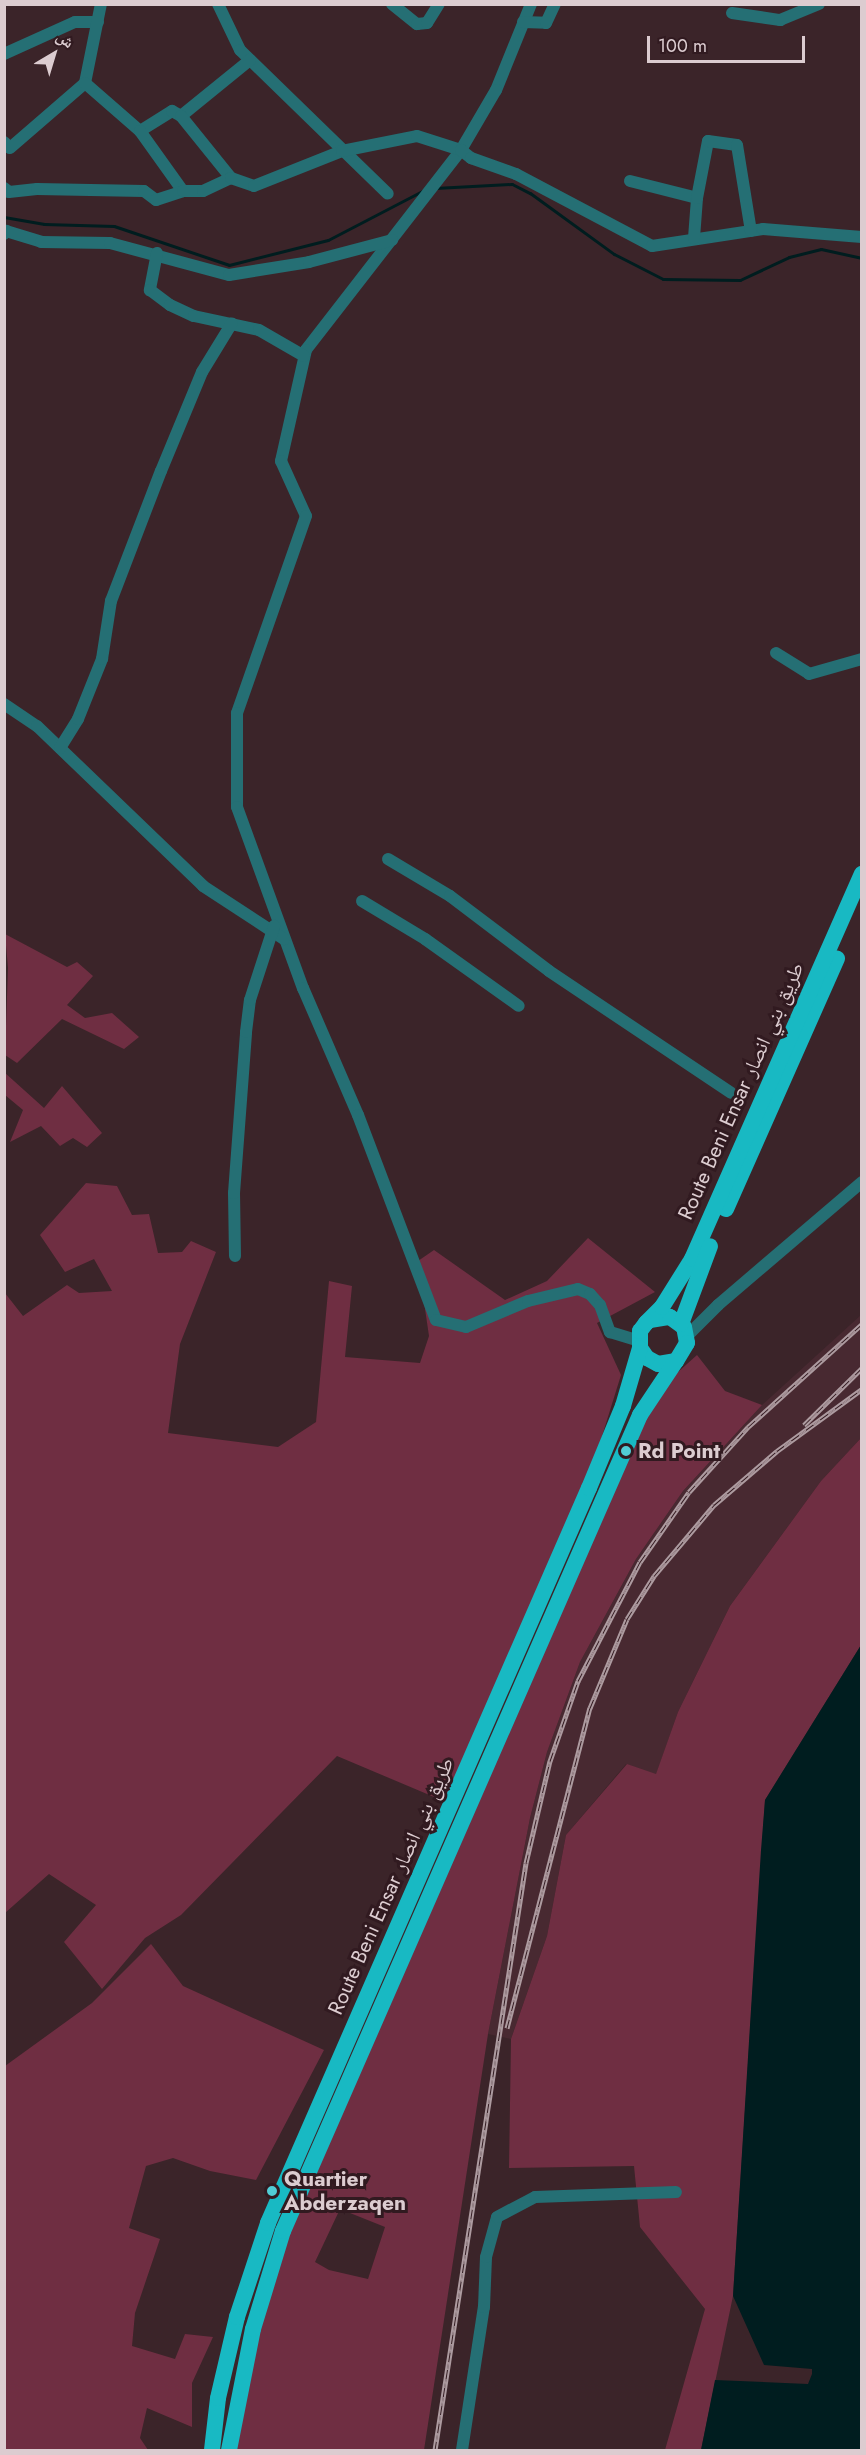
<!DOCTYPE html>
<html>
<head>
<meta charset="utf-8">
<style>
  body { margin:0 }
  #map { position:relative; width:866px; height:2455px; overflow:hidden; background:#3b2429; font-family:Jost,"Noto Naskh Arabic",sans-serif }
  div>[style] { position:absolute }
  .built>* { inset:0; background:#482931 }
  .green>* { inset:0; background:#6f2e42 }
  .water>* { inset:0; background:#001d1f }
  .stream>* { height:3px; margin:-1.5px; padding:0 1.5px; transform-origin:1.5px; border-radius:1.5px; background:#001d1f }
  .minor>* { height:12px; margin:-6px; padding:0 6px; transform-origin:6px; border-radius:6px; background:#256f74 }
  .tertiary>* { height:12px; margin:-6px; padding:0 6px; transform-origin:6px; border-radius:6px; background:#256f74 }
  .trunk>* { height:16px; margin:-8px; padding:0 8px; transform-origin:8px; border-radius:8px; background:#18b9c3 }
  .rail>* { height:5px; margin-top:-2.5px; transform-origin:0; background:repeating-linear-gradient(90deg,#311a20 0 9px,#ad9ba0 0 18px); box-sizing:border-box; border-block:2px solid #ad9ba0 }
  .dots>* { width:16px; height:16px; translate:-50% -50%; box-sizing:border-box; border:3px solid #311a20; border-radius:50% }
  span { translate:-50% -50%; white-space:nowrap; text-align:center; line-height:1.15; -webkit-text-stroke:6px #311a20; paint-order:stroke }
  .street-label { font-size:21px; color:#dcccd0 }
  .poi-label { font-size:21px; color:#dcccd0; font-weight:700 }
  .left { translate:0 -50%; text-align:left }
  .frame { position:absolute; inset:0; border:6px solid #dcccd0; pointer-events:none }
  .north { position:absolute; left:24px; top:24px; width:60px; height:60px; -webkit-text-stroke:4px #311a20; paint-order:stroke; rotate:38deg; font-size:16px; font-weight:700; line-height:24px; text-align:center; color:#dcccd0 }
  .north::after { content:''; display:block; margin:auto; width:21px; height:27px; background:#dcccd0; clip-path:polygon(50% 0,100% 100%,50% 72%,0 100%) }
  .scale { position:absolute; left:647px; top:36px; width:158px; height:27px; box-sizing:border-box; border:3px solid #dcccd0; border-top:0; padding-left:8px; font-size:18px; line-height:21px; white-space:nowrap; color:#dcccd0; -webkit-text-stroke:4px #311a20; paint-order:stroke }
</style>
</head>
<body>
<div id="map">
  <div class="built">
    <div style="clip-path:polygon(861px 1315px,861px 1438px,821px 1481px,730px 1606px,678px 1712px,656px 1775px,626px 1764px,566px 1835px,547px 1936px,511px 2039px,488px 2034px,530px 1818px,547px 1752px,580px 1662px,636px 1559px,683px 1491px,762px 1405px)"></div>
  </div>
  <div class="green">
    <div style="clip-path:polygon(5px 934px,67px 967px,77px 962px,93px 976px,67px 1005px,85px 1018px,112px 1013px,139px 1037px,124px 1049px,62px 1019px,17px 1063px,5px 1055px,8px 968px)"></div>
    <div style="clip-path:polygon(4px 1072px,44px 1108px,62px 1086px,102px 1133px,87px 1147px,73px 1138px,60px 1146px,41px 1126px,10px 1142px,23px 1110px,5px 1095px)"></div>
    <div style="clip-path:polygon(86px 1183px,117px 1186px,132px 1215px,149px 1214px,158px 1253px,182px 1252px,191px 1241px,216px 1252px,180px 1344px,168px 1433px,278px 1447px,316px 1422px,329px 1281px,352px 1286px,345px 1357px,420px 1363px,429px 1336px,418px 1261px,434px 1250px,505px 1300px,547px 1281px,588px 1238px,655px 1292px,597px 1323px,621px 1375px,598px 1449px,446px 1802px,337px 1756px,181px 1915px,145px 1938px,102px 1989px,64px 1942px,96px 1905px,49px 1874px,5px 1913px,5px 1293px,23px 1316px,67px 1285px,79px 1293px,112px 1291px,94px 1259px,65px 1272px,40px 1235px)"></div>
    <div style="clip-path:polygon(evenodd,697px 1355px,725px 1391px,762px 1405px,683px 1491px,636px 1559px,580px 1662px,547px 1752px,530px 1818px,488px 2034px,424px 2450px,234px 2450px,250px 2353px,281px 2253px,626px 1451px,668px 1381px,697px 1355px,340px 2209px,385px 2227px,368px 2279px,329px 2270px,315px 2262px,340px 2209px)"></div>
    <div style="clip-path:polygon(861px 1438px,861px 1645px,765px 1800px,733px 2296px,701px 2450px,665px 2450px,705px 2309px,640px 2227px,634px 2166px,509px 2168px,511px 2039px,547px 1936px,566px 1835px,627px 1764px,656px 1774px,678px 1712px,730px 1606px,821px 1481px)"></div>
    <div style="clip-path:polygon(151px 1944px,183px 1986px,324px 2050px,256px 2180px,210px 2171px,173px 2158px,146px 2166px,129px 2228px,160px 2239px,135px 2313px,132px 2346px,175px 2359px,185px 2334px,213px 2337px,192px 2383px,192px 2427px,147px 2408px,140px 2438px,148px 2450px,5px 2450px,5px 2066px,92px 2003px)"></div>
  </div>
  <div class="water">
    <div style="clip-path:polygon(861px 1645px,861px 2450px,701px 2450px,715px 2380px,808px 2384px,812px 2374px,812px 2369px,764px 2365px,733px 2296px,761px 1850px,765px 1800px)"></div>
  </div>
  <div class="stream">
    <div style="left:435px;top:188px;width:77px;rotate:-3deg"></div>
    <div style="left:512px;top:184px;width:20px;rotate:27deg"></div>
    <div style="left:530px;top:193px;width:104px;rotate:36deg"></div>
    <div style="left:614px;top:254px;width:55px;rotate:27deg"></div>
    <div style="left:663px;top:279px;width:77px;rotate:0.7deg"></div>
    <div style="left:740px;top:280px;width:54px;rotate:-25.1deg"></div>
    <div style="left:789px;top:257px;width:33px;rotate:-14deg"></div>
    <div style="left:821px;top:249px;width:42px;rotate:12.4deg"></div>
    <div style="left:4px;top:217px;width:41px;rotate:9.9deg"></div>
    <div style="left:44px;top:224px;width:70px;rotate:1.6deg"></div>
    <div style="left:114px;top:226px;width:121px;rotate:18.7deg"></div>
    <div style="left:229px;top:265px;width:102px;rotate:-14.2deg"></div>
    <div style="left:328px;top:240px;width:110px;rotate:-27.5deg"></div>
  </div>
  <div class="minor">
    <div style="left:218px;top:4px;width:51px;rotate:64.4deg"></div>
    <div style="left:240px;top:50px;width:206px;rotate:44.2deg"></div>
    <div style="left:392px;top:4px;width:32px;rotate:39deg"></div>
    <div style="left:417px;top:24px;width:10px;rotate:-6deg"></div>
    <div style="left:427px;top:23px;width:22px;rotate:-58deg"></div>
    <div style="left:531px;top:4px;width:93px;rotate:112.1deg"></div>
    <div style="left:496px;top:90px;width:69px;rotate:120.3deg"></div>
    <div style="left:461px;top:150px;width:253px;rotate:127.8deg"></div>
    <div style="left:306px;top:350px;width:114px;rotate:102.7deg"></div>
    <div style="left:281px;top:461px;width:60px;rotate:65.6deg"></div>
    <div style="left:306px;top:516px;width:209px;rotate:109.3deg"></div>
    <div style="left:237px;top:713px;width:94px;rotate:90deg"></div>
    <div style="left:237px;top:807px;width:193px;rotate:70deg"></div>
    <div style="left:303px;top:988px;width:138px;rotate:66.6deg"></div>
    <div style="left:358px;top:1115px;width:219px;rotate:69.2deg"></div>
    <div style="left:436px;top:1320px;width:31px;rotate:13deg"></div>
    <div style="left:466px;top:1327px;width:67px;rotate:-22.8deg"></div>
    <div style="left:528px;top:1301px;width:51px;rotate:-13.5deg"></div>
    <div style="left:578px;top:1289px;width:13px;rotate:23deg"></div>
    <div style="left:590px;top:1294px;width:15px;rotate:48deg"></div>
    <div style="left:600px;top:1305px;width:29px;rotate:70deg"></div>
    <div style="left:610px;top:1332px;width:30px;rotate:17deg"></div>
    <div style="left:732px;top:13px;width:49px;rotate:8.3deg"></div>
    <div style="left:780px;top:20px;width:42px;rotate:-22.3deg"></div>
    <div style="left:523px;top:22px;width:23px;rotate:2deg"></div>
    <div style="left:546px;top:23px;width:21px;rotate:-65deg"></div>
    <div style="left:4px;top:54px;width:78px;rotate:-24.3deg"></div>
    <div style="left:75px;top:22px;width:23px"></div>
    <div style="left:85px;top:83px;width:81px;rotate:-78.6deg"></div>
    <div style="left:181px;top:116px;width:89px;rotate:-39.1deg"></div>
    <div style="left:140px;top:131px;width:38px;rotate:-32deg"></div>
    <div style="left:172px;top:111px;width:10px;rotate:29deg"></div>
    <div style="left:181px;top:116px;width:80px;rotate:51.1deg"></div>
    <div style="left:4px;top:142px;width:8px;rotate:45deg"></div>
    <div style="left:10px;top:148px;width:99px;rotate:-40.9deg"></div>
    <div style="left:85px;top:83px;width:73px;rotate:41.1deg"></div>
    <div style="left:140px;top:131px;width:74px;rotate:54.4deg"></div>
    <div style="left:630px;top:181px;width:69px;rotate:14.2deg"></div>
    <div style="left:4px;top:188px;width:6px;rotate:39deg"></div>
    <div style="left:9px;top:192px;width:28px;rotate:-6deg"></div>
    <div style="left:37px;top:189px;width:107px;rotate:1.1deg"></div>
    <div style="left:144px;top:191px;width:15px;rotate:37deg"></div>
    <div style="left:156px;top:200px;width:28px;rotate:-18deg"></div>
    <div style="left:183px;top:191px;width:20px"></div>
    <div style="left:203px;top:191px;width:31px;rotate:-25deg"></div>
    <div style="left:231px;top:178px;width:24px;rotate:19deg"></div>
    <div style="left:254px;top:186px;width:95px;rotate:-21.7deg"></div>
    <div style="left:342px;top:151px;width:76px;rotate:-11.3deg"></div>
    <div style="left:417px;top:136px;width:46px;rotate:17.7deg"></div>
    <div style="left:461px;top:150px;width:13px;rotate:39deg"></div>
    <div style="left:471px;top:158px;width:48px;rotate:19.6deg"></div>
    <div style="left:516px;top:174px;width:154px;rotate:27.9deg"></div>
    <div style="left:652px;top:246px;width:112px;rotate:-8.7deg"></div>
    <div style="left:763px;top:229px;width:99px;rotate:4.6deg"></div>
    <div style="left:4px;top:234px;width:4px;rotate:-56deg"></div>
    <div style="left:6px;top:231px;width:37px;rotate:17deg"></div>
    <div style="left:41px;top:242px;width:69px;rotate:0.8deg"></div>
    <div style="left:110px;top:243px;width:123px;rotate:15.1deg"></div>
    <div style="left:229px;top:275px;width:81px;rotate:-9.2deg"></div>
    <div style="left:309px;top:262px;width:86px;rotate:-14.8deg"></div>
    <div style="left:694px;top:238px;width:40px;rotate:-85.7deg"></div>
    <div style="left:697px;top:198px;width:58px;rotate:-79.1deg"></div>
    <div style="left:708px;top:141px;width:29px;rotate:8deg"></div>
    <div style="left:737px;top:145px;width:87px;rotate:80.8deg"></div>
    <div style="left:157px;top:253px;width:38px;rotate:101deg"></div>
    <div style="left:150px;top:290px;width:25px;rotate:37deg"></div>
    <div style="left:170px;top:305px;width:26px;rotate:25deg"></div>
    <div style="left:194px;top:316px;width:66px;rotate:12.2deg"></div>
    <div style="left:259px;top:330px;width:52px;rotate:30deg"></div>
    <div style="left:776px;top:653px;width:39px;rotate:32deg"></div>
    <div style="left:809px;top:674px;width:55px;rotate:-15.8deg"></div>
    <div style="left:4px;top:704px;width:40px;rotate:34deg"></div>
    <div style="left:37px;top:726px;width:231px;rotate:43.9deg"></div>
    <div style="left:203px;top:886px;width:97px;rotate:33.2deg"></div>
    <div style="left:60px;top:748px;width:34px;rotate:-58deg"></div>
    <div style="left:78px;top:719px;width:65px;rotate:-68.2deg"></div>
    <div style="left:102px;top:659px;width:59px;rotate:-81.2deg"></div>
    <div style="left:111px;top:601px;width:139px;rotate:-69deg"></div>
    <div style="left:161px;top:471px;width:107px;rotate:-67.5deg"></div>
    <div style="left:202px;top:372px;width:57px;rotate:-58.5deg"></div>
    <div style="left:388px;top:859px;width:72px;rotate:30.8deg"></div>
    <div style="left:450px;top:896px;width:124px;rotate:37.1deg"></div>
    <div style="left:549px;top:971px;width:219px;rotate:33.8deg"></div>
    <div style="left:362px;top:901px;width:74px;rotate:31.1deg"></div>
    <div style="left:425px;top:939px;width:115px;rotate:35.5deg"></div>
    <div style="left:235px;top:1256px;width:63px;rotate:-90.9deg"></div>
    <div style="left:234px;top:1193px;width:161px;rotate:-85.7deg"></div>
    <div style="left:246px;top:1032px;width:32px;rotate:-83deg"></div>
    <div style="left:250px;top:1000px;width:78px;rotate:-72deg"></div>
    <div style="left:462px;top:2450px;width:145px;rotate:-81.3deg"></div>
    <div style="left:484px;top:2307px;width:50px;rotate:-87.7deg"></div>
    <div style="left:486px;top:2257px;width:41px;rotate:-74.6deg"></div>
    <div style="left:497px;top:2217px;width:43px;rotate:-27.8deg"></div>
    <div style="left:535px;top:2197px;width:141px;rotate:-2deg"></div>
  </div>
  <div class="tertiary">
    <div style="left:687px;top:1336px;width:44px;rotate:-45deg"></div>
    <div style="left:718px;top:1305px;width:189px;rotate:-40.5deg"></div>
  </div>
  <div class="trunk">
    <div style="left:726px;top:1209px;width:274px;rotate:-66.1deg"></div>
    <div style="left:650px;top:1320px;width:20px;rotate:-9deg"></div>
    <div style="left:670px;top:1317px;width:17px;rotate:36deg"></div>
    <div style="left:684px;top:1327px;width:16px;rotate:79deg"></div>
    <div style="left:687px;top:1343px;width:21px;rotate:121deg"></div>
    <div style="left:676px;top:1361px;width:18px;rotate:171deg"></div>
    <div style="left:658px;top:1364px;width:13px;rotate:-151deg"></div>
    <div style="left:647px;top:1358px;width:12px;rotate:-125deg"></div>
    <div style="left:640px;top:1348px;width:17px;rotate:-90deg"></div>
    <div style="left:640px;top:1331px;width:10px;rotate:-53deg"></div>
    <div style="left:646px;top:1323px;width:23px;rotate:-45deg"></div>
    <div style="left:662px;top:1307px;width:57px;rotate:-58deg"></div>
    <div style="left:692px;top:1259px;width:421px;rotate:-66.2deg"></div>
    <div style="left:681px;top:1324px;width:83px;rotate:-69.6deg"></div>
    <div style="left:212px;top:2450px;width:52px;rotate:-83.4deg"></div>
    <div style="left:218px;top:2398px;width:83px;rotate:-76.8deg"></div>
    <div style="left:237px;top:2317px;width:99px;rotate:-71.7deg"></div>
    <div style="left:268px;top:2223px;width:802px;rotate:-66.41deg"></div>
    <div style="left:589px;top:1488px;width:89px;rotate:-67.5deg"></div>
    <div style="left:623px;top:1406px;width:60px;rotate:-73.7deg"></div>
    <div style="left:229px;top:2450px;width:123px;rotate:-78.8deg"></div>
    <div style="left:253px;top:2329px;width:102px;rotate:-73deg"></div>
    <div style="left:283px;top:2231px;width:891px;rotate:-66.37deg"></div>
    <div style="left:640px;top:1415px;width:65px;rotate:-56.3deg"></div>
  </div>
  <div class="rail">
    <div style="left:804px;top:1425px;width:81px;rotate:-44.5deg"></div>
    <div style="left:507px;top:2028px;width:331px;rotate:-75.5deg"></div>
    <div style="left:590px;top:1708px;width:96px;rotate:-67.4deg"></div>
    <div style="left:627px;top:1619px;width:51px;rotate:-57.9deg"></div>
    <div style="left:654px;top:1576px;width:93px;rotate:-49.8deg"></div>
    <div style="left:714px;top:1505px;width:83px;rotate:-40.6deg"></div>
    <div style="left:777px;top:1451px;width:105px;rotate:-36.1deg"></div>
    <div style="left:435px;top:2450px;width:594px;rotate:-81.19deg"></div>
    <div style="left:526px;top:1863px;width:105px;rotate:-76.8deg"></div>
    <div style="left:550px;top:1761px;width:85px;rotate:-70.7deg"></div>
    <div style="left:578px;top:1681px;width:134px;rotate:-62.5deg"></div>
    <div style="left:640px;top:1562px;width:85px;rotate:-55deg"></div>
    <div style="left:689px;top:1492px;width:88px;rotate:-47.8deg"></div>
    <div style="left:748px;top:1427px;width:154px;rotate:-42.1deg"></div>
  </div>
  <div class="dots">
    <div style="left:626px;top:1451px;background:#51ccd5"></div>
    <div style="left:272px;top:2191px;background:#51ccd5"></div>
  </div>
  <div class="street-label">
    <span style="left:741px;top:1091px;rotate:-66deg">Route Beni Ensar طريق بني انصار</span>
    <span style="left:391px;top:1886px;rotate:-66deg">Route Beni Ensar طريق بني انصار</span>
  </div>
  <div class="poi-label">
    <span class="left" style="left:638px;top:1451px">Rd Point</span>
    <span class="left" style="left:284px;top:2191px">Quartier<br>Abderzaqen</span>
  </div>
  <div class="frame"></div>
  <div class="north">ش</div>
  <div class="scale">100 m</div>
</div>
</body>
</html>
